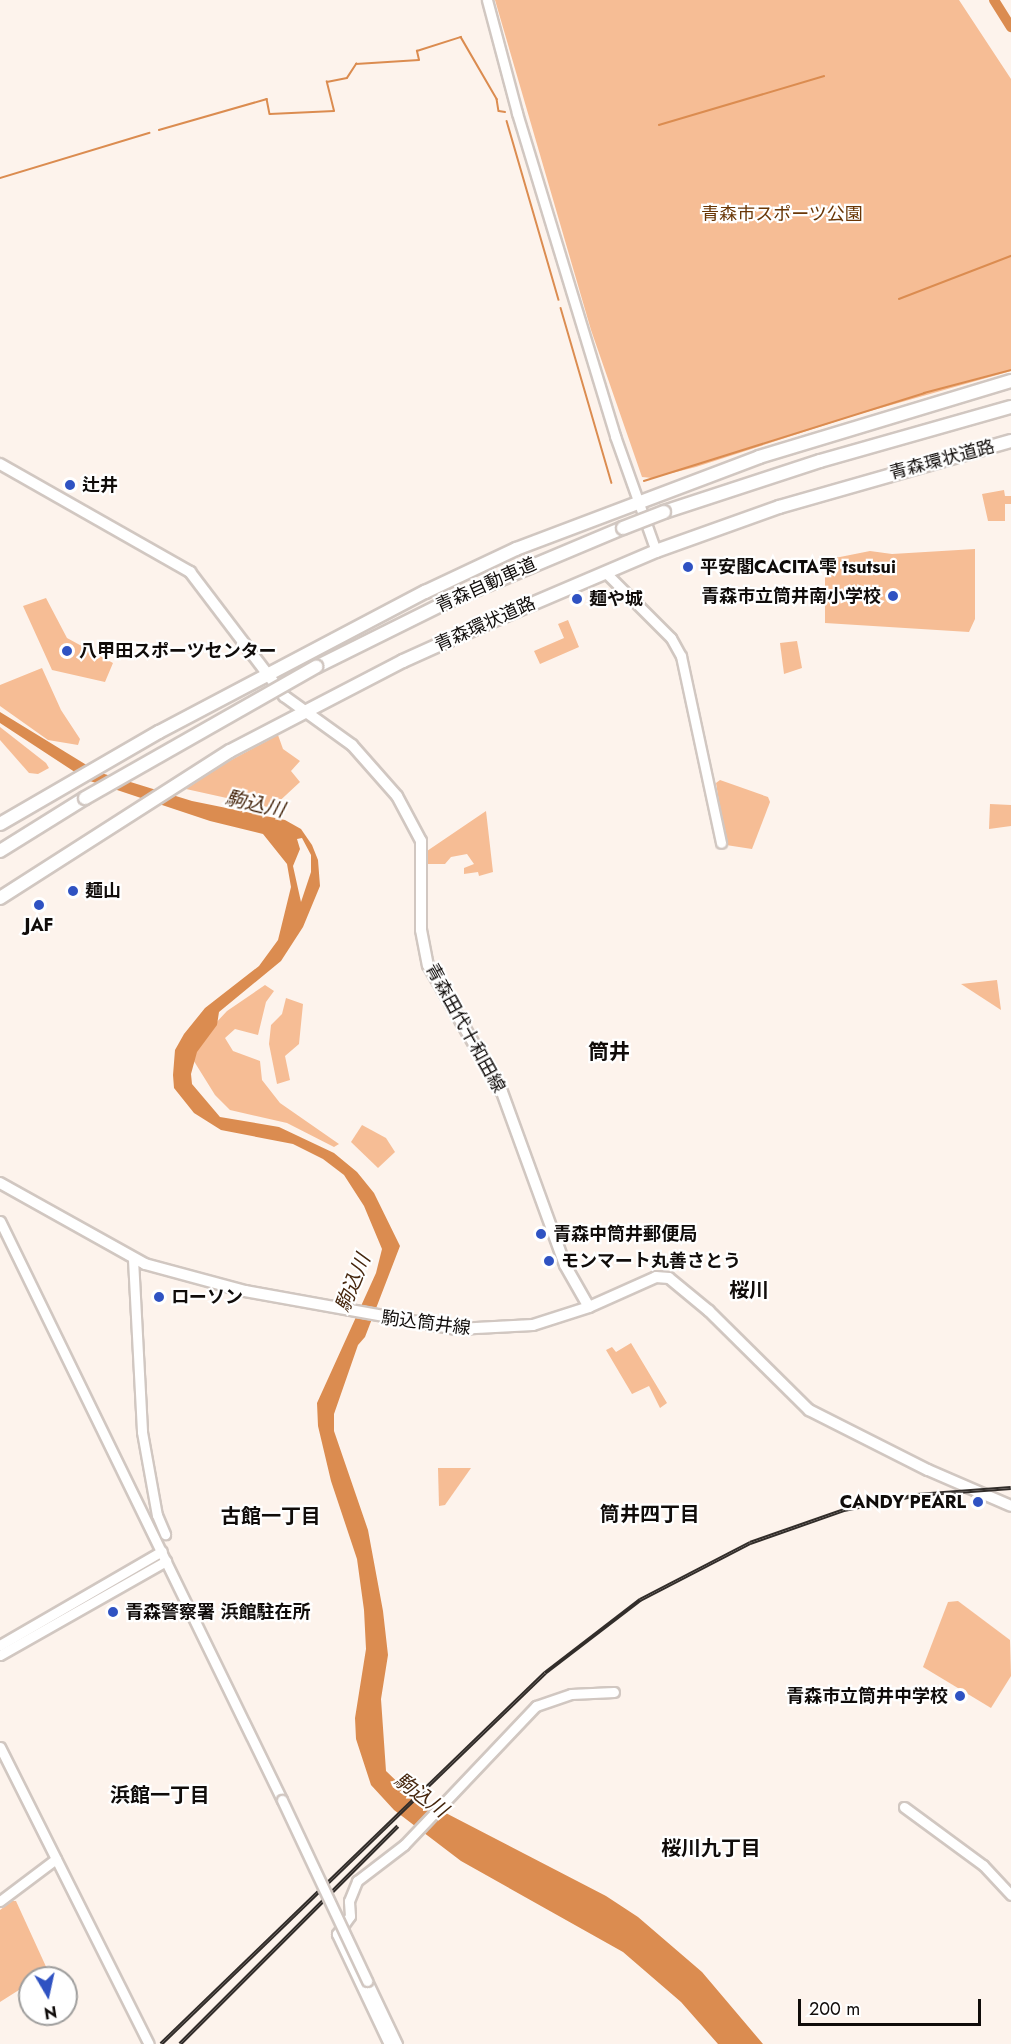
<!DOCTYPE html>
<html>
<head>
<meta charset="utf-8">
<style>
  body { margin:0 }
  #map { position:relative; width:1011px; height:2044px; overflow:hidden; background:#fdf3ec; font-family:Jost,"Noto Sans JP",sans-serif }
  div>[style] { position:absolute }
  .green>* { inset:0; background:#f6bd95 }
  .water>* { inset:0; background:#db8c50 }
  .stream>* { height:1.5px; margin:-0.75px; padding:0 0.75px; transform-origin:0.75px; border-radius:0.75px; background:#db8c50 }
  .river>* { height:10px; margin:-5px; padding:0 5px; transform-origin:5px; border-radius:5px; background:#db8c50 }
  .roads { filter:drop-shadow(2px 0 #d1c7c1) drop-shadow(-2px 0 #d1c7c1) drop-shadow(0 2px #d1c7c1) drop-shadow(0 -2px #d1c7c1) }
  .tertiary>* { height:9px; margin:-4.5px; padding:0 4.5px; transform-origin:4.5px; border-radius:4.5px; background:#fff }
  .secondary>* { height:10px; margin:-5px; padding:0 5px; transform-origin:5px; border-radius:5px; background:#fff }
  .primary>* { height:10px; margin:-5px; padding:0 5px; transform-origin:5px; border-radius:5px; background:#fff }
  .trunk>* { height:12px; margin:-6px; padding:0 6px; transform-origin:6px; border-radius:6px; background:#fff }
  .motorway>* { height:12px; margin:-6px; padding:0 6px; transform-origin:6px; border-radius:6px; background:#fff }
  .rail>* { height:4px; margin-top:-2px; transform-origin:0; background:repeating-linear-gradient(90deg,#fff 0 4.5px,#322d2a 0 9px); box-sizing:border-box; border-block:2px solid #322d2a }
  .bridges { filter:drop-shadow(2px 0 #d1c7c1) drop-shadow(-2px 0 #d1c7c1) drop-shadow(0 2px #d1c7c1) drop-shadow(0 -2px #d1c7c1) }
  .tertiary-bridge>* { height:9px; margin:-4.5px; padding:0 4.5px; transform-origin:4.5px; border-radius:4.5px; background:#fff }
  .motorway-bridge>* { height:12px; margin:-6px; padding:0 6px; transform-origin:6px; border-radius:6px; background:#fff }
  .dots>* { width:16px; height:16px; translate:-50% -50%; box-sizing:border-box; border:3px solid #fff; border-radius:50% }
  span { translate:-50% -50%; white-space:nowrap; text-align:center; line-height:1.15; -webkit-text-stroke:4.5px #fff; paint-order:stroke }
  .park-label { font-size:18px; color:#693605 }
  .street-label { font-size:18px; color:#100c0a }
  .poi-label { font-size:18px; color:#100c0a; font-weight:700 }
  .left { translate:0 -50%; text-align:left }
  .right { translate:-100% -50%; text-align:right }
  .water-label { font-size:20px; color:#46260d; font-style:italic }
  .neighbourhood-label { font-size:20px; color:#100c0a; font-weight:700 }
  .quarter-label { font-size:21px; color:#100c0a; font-weight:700 }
  .north { position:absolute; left:18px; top:1966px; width:60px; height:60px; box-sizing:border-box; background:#fff; border:2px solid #9f9e9d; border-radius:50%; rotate:171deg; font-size:16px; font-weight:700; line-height:24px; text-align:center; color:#100c0a }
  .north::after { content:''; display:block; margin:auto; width:21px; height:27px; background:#2f52c2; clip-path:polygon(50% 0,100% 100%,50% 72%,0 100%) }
  .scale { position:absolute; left:798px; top:1999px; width:183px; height:27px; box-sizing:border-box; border:3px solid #100c0a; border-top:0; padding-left:8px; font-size:18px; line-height:21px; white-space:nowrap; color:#100c0a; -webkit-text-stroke:4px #fff; paint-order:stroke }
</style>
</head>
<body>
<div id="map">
  <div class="green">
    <div style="clip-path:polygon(495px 0,959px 0,1011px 79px,1011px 371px,856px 415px,696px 467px,652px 478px,642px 477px,591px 330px)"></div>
    <div style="clip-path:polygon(1004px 490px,1005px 496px,1011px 496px,1011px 504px,1005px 504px,1005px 521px,988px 521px,982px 494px)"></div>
    <div style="clip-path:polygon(975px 549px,975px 619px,969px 632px,825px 623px,825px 560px,870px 551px,892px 554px)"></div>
    <div style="clip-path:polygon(46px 598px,67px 638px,113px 663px,105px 682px,52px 670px,23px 606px)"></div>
    <div style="clip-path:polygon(568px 620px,579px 647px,540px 664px,534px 651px,564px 638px,558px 624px)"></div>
    <div style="clip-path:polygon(797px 641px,802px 668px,784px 674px,780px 643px)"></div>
    <div style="clip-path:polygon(42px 668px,61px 710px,80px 739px,78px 745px,48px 740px,0 706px,0 685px)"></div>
    <div style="clip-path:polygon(0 727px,46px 763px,49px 768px,38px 774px,29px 773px,0 740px)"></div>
    <div style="clip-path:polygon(278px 735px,283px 749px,300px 761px,291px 771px,300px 782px,272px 808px,186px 789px,220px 766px)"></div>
    <div style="clip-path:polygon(720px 780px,768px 797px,770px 802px,752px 849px,726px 845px,716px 783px)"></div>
    <div style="clip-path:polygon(990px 804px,1011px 805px,1011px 826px,989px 829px)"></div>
    <div style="clip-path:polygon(486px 811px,493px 872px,479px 876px,478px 872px,464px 874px,464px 868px,474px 864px,467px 854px,451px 857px,445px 864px,428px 864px,427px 851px)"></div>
    <div style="clip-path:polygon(997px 980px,1001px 1010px,961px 984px)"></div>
    <div style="clip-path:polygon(265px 985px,274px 991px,266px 1002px,258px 1035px,235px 1029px,225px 1038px,233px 1051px,260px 1061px,262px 1080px,280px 1103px,339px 1144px,334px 1147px,287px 1123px,230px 1110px,215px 1095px,192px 1058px,199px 1041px,227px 1011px)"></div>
    <div style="clip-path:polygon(286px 998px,303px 1004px,299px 1044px,285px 1056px,290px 1080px,277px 1084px,269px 1044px,271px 1025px,282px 1014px)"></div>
    <div style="clip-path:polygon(362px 1125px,386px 1138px,395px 1152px,378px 1168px,351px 1142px)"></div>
    <div style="clip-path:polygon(631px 1343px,667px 1403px,660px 1408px,649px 1386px,632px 1394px,606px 1350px,612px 1347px,616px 1352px)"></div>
    <div style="clip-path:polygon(438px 1468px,471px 1468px,445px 1505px,439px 1506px)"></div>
    <div style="clip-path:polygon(958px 1601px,1010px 1640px,1011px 1676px,991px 1708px,923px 1667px,948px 1602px)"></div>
    <div style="clip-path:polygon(12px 1901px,16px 1901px,48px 1971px,30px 1978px,30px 1983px,0 2002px,0 1910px)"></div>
  </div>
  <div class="water">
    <div style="clip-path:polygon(evenodd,0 712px,98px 772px,192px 801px,285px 820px,301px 829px,312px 845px,318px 860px,320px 886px,303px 927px,281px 961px,219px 1012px,217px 1025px,197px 1052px,191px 1074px,192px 1084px,220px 1117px,279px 1127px,334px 1153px,357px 1172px,374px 1193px,400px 1246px,365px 1337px,358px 1345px,334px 1414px,334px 1431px,368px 1530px,383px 1611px,388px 1655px,381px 1699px,386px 1771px,411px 1795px,606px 1896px,638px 1917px,702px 1972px,763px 2044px,718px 2044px,681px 2002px,623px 1952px,461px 1861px,394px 1810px,371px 1785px,356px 1739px,355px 1718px,366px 1649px,364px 1610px,357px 1559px,331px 1481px,318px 1426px,317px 1403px,376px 1273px,382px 1249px,364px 1206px,344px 1175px,323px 1159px,293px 1144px,221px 1130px,194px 1113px,174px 1088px,173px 1075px,175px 1050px,184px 1034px,205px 1008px,259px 966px,278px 940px,291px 887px,287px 864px,263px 834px,210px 821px,87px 780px,0 723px,0 712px,302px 838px,311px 855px,311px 872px,301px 902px,293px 866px,300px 849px,297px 839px,302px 838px)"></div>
  </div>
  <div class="stream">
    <div style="left:507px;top:121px;width:186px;rotate:73.8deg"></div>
    <div style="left:659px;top:125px;width:172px;rotate:-16.5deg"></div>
    <div style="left:159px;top:130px;width:112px;rotate:-16deg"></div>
    <div style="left:267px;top:99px;width:15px;rotate:79deg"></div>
    <div style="left:270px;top:114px;width:64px;rotate:-2.7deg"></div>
    <div style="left:334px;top:111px;width:30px;rotate:-104deg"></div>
    <div style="left:327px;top:82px;width:20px;rotate:-11deg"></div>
    <div style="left:347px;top:78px;width:17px;rotate:-57deg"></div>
    <div style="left:356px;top:64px;width:63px;rotate:-3.6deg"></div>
    <div style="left:419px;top:60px;width:9px;rotate:-103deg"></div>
    <div style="left:417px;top:51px;width:46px;rotate:-17.7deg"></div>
    <div style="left:461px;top:37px;width:72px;rotate:59.9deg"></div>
    <div style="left:497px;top:99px;width:12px;rotate:81deg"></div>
    <div style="left:499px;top:111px;width:6px;rotate:9deg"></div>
    <div style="left:0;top:178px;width:156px;rotate:-16.8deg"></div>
    <div style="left:899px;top:299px;width:120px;rotate:-21deg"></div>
    <div style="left:561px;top:308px;width:182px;rotate:73.8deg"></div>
    <div style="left:644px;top:481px;width:294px;rotate:-17.4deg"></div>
    <div style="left:924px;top:393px;width:90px;rotate:-14.8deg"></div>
  </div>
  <div class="river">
    <div style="left:994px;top:0;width:32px;rotate:58deg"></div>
  </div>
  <div class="roads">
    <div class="tertiary">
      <div style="left:487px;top:0;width:117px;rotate:75.1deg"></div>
      <div style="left:517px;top:113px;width:338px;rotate:73.1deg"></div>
      <div style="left:615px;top:436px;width:122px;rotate:70.4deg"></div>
      <div style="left:605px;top:572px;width:93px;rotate:45deg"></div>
      <div style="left:671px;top:638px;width:21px;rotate:61deg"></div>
      <div style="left:681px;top:656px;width:191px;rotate:77.9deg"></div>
      <div style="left:0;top:1221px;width:644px;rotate:64.03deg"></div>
      <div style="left:133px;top:1259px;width:173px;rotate:87deg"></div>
      <div style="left:142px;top:1432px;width:84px;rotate:79.8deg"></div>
      <div style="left:157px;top:1515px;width:21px;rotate:67deg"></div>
      <div style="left:0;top:1645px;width:187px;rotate:-30.1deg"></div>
      <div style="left:0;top:1655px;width:191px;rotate:-29.5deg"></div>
      <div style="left:0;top:1747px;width:332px;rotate:63.4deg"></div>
      <div style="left:904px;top:1807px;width:98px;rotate:36.3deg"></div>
      <div style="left:983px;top:1865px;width:41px;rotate:47deg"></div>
      <div style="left:0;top:1901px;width:70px;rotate:-36.9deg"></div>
      <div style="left:367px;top:1981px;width:70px;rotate:64.5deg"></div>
      <div style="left:389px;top:2044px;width:122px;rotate:-115.3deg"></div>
      <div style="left:337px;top:1934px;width:22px;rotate:-54deg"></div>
      <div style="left:350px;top:1916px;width:15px;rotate:-94deg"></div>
      <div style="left:349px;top:1901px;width:22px;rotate:-68deg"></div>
      <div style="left:357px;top:1881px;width:59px;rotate:-37.5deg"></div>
      <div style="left:404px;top:1845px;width:192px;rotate:-46.5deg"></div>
      <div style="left:536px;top:1706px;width:37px;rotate:-19deg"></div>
      <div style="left:571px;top:1694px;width:43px;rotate:-2.7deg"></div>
    </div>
    <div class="secondary">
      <div style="left:0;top:1183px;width:166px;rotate:29.2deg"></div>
      <div style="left:145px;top:1264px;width:104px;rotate:15.1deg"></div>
      <div style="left:245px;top:1291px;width:215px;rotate:10.2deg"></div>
      <div style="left:457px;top:1329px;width:76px;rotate:-3deg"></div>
      <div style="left:533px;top:1325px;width:59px;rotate:-17.8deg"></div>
    </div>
    <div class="primary">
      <div style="left:0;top:464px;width:219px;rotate:29.6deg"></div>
      <div style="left:190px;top:572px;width:156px;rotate:52.8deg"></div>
      <div style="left:284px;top:696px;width:84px;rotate:35.8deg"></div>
      <div style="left:352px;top:745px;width:68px;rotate:48.6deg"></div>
      <div style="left:397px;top:796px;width:51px;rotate:61.9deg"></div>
      <div style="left:421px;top:841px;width:89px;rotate:90deg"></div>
      <div style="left:421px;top:930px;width:36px;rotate:79deg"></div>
      <div style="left:428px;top:965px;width:147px;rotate:59.8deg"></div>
      <div style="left:502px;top:1092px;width:184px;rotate:70deg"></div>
      <div style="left:565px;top:1265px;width:48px;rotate:60.3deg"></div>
      <div style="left:589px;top:1307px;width:73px;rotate:-24.1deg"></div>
      <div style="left:656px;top:1277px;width:13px;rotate:4deg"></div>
      <div style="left:669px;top:1278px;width:52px;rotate:39.5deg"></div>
      <div style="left:709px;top:1311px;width:141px;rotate:44.7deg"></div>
      <div style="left:809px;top:1410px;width:133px;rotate:26.8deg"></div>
      <div style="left:928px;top:1470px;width:90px;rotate:23.4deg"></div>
    </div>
    <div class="trunk">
      <div style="left:0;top:824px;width:184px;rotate:-30.1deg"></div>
      <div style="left:159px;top:732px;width:301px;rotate:-27.8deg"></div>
      <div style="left:425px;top:592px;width:101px;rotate:-25.3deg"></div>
      <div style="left:516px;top:549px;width:260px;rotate:-20.7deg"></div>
      <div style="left:759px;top:457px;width:263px;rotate:-16.8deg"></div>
      <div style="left:0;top:898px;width:273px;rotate:-32.6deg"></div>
      <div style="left:230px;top:751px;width:195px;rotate:-27.5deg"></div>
      <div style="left:403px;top:661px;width:90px;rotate:-24.3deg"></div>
      <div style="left:485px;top:624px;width:186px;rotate:-23.1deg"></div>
      <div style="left:656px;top:551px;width:131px;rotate:-19.7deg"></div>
      <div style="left:779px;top:507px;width:241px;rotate:-15.9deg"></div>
    </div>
    <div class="motorway">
      <div style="left:664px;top:512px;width:164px;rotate:-18.1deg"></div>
      <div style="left:820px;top:461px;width:198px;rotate:-15.8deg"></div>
      <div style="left:316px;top:667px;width:148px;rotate:-26.4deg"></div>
      <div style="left:449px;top:601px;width:189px;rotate:-22.8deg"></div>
      <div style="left:0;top:851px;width:100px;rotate:-31.9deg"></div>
    </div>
  </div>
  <div class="rail">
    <div style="left:161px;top:2044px;width:534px;rotate:-44.01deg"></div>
    <div style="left:545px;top:1673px;width:120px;rotate:-37.5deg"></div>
    <div style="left:640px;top:1600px;width:124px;rotate:-27.4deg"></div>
    <div style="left:750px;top:1543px;width:100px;rotate:-19.3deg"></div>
    <div style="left:844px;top:1510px;width:75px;rotate:-11.6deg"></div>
    <div style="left:917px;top:1495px;width:94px;rotate:-4.3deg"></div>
    <div style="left:180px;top:2044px;width:308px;rotate:-45deg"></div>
  </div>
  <div class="bridges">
    <div class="tertiary-bridge">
      <div style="left:282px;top:1800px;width:200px;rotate:64.8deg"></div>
    </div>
    <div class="motorway-bridge">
      <div style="left:623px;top:528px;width:44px;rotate:-21.3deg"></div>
      <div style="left:85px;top:798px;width:266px;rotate:-29.6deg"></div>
    </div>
  </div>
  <div class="dots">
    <div style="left:70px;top:485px;background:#2f52c2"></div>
    <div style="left:688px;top:567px;background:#2f52c2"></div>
    <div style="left:893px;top:596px;background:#2f52c2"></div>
    <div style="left:577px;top:599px;background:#2f52c2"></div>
    <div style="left:67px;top:651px;background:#2f52c2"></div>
    <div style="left:73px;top:891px;background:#2f52c2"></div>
    <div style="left:39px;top:905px;background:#2f52c2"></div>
    <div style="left:541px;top:1234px;background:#2f52c2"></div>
    <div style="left:549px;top:1261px;background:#2f52c2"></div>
    <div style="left:159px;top:1297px;background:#2f52c2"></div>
    <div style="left:978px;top:1502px;background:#2f52c2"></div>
    <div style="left:113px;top:1612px;background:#2f52c2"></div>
    <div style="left:960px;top:1696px;background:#2f52c2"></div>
  </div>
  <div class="park-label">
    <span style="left:782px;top:214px">青森市スポーツ公園</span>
  </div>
  <div class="street-label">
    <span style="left:942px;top:460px;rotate:-15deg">青森環状道路</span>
    <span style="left:486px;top:585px;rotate:-24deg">青森自動車道</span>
    <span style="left:485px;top:624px;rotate:-24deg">青森環状道路</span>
    <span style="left:465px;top:1028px;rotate:61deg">青森田代十和田線</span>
    <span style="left:426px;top:1323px;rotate:7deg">駒込筒井線</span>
  </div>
  <div class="poi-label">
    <span class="left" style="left:82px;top:485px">辻井</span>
    <span class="left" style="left:700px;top:567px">平安閣CACITA雫 tsutsui</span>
    <span class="right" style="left:881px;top:596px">青森市立筒井南小学校</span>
    <span class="left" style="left:589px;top:599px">麺や城</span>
    <span class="left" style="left:79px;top:651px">八甲田スポーツセンター</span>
    <span class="left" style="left:85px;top:891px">麺山</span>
    <span style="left:39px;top:925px">JAF</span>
    <span class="left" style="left:553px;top:1234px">青森中筒井郵便局</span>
    <span class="left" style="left:561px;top:1261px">モンマート丸善さとう</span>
    <span class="left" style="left:171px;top:1297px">ローソン</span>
    <span class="right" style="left:966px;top:1502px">CANDY PEARL</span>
    <span class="left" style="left:125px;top:1612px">青森警察署 浜館駐在所</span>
    <span class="right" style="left:948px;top:1696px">青森市立筒井中学校</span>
  </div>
  <div class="water-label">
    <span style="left:255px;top:804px;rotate:13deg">駒込川</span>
    <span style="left:353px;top:1283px;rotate:-68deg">駒込川</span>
    <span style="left:421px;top:1795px;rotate:36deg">駒込川</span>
  </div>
  <div class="neighbourhood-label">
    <span style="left:749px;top:1290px">桜川</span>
    <span style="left:650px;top:1514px">筒井四丁目</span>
    <span style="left:271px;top:1516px">古館一丁目</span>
    <span style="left:160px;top:1795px">浜館一丁目</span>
    <span style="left:711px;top:1848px">桜川九丁目</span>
  </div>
  <div class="quarter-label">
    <span style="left:609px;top:1052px">筒井</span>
  </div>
  <div class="north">N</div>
  <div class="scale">200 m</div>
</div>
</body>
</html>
